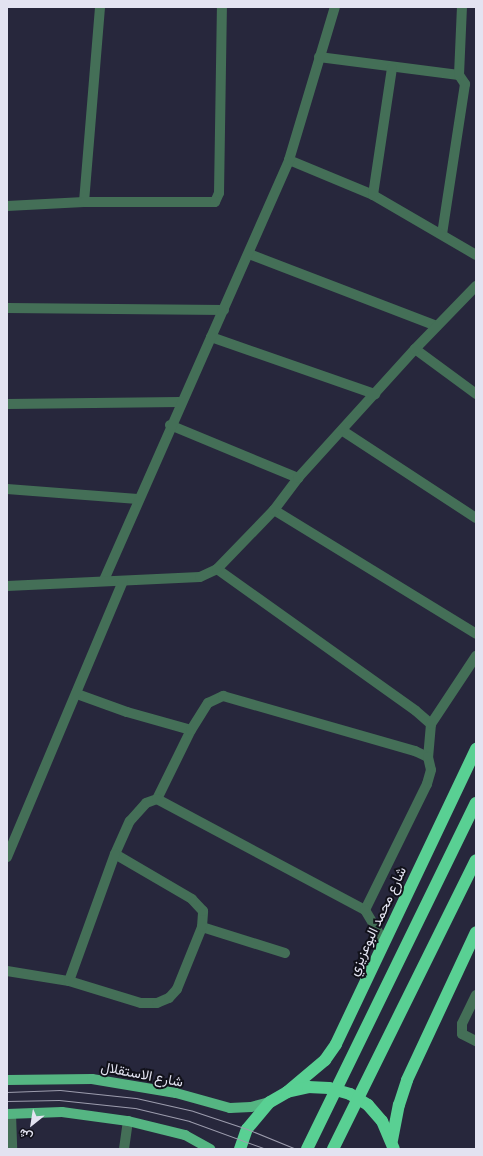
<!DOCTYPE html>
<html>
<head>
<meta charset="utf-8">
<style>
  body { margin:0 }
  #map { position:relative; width:483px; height:1156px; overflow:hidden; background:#27273c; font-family:"Source Serif 4",Vazirmatn,serif }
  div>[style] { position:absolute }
  .minor>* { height:10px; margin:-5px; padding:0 5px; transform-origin:5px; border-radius:5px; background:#446f57 }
  .major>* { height:10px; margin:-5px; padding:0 5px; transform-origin:5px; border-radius:5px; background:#55b582 }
  .highway>* { height:12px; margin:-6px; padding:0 6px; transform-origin:6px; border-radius:6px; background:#59d093 }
  .tram>* { height:1px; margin:-0.5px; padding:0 0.5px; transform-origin:0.5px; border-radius:0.5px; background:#9d9dae }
  .highway-bridge>* { height:12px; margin:-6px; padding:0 6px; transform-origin:6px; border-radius:6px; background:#59d093 }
  span { translate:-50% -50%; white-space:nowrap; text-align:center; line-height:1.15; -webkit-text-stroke:4px #11111a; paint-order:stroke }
  .street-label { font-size:14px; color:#e3e3f1 }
  .frame { position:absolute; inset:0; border:8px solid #e3e3f1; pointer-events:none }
  .north { position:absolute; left:12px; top:1104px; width:40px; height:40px; -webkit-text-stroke:3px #11111a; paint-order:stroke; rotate:210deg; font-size:11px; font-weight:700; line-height:16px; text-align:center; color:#e3e3f1 }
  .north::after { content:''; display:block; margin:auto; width:14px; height:18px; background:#e3e3f1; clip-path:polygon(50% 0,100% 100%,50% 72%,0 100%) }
</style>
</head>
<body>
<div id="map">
  <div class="minor">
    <div style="left:319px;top:57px;width:141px;rotate:7.3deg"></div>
    <div style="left:459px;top:75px;width:11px;rotate:56deg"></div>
    <div style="left:465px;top:84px;width:152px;rotate:98.7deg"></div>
    <div style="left:459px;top:75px;width:68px;rotate:-87.5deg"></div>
    <div style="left:289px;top:160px;width:91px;rotate:22.6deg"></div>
    <div style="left:373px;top:195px;width:119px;rotate:30.2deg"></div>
    <div style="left:373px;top:195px;width:128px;rotate:-81.5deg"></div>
    <div style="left:84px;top:202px;width:196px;rotate:-85.3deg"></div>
    <div style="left:7px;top:206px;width:77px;rotate:-3deg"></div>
    <div style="left:84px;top:202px;width:131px"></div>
    <div style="left:215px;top:202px;width:10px;rotate:-66deg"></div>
    <div style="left:219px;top:193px;width:186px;rotate:-89.1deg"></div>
    <div style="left:249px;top:254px;width:201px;rotate:21deg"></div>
    <div style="left:7px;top:308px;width:217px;rotate:0.5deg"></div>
    <div style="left:211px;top:337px;width:174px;rotate:19.2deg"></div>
    <div style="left:415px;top:349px;width:76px;rotate:36.4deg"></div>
    <div style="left:7px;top:404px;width:173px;rotate:-0.7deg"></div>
    <div style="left:170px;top:425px;width:139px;rotate:22.5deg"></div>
    <div style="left:343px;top:431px;width:159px;rotate:33.2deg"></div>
    <div style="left:7px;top:489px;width:131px;rotate:4.4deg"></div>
    <div style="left:274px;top:510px;width:237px;rotate:31.5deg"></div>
    <div style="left:217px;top:569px;width:244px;rotate:35.5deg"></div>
    <div style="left:416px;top:711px;width:20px;rotate:41deg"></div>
    <div style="left:431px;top:724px;width:33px;rotate:95deg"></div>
    <div style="left:104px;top:580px;width:459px;rotate:-66.2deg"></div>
    <div style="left:289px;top:160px;width:160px;rotate:-73.3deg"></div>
    <div style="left:7px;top:586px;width:193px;rotate:-2.7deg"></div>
    <div style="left:200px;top:577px;width:19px;rotate:-25deg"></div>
    <div style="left:217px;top:569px;width:82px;rotate:-46deg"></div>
    <div style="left:274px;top:510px;width:40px;rotate:-53deg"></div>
    <div style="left:298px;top:478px;width:174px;rotate:-47.8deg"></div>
    <div style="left:415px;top:349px;width:88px;rotate:-45.9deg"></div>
    <div style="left:77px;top:694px;width:53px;rotate:19.8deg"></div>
    <div style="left:127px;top:712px;width:66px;rotate:15.7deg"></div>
    <div style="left:431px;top:724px;width:82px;rotate:-56.5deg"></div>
    <div style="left:157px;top:799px;width:77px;rotate:-63.8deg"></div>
    <div style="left:191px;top:730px;width:32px;rotate:-58deg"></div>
    <div style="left:208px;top:703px;width:17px;rotate:-25deg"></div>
    <div style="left:223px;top:696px;width:200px;rotate:16deg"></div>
    <div style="left:415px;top:751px;width:14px;rotate:25deg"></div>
    <div style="left:428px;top:757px;width:13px;rotate:77deg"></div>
    <div style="left:431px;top:770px;width:15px;rotate:106deg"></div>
    <div style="left:427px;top:784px;width:140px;rotate:116.2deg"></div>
    <div style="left:7px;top:857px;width:299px;rotate:-67.2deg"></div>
    <div style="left:202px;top:927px;width:87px;rotate:17.4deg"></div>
    <div style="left:7px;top:971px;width:63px;rotate:9.2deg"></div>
    <div style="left:69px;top:981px;width:75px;rotate:17deg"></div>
    <div style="left:141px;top:1003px;width:16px"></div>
    <div style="left:157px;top:1003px;width:13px;rotate:-23deg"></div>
    <div style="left:169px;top:998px;width:12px;rotate:-48deg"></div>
    <div style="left:177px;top:989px;width:67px;rotate:-68deg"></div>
    <div style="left:202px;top:927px;width:16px;rotate:-86deg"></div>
    <div style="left:203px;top:911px;width:16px;rotate:-133deg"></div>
    <div style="left:192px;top:899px;width:89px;rotate:-149.7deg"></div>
    <div style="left:115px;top:854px;width:36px;rotate:-66deg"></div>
    <div style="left:130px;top:821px;width:24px;rotate:-48deg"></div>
    <div style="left:146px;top:803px;width:12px;rotate:-20deg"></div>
    <div style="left:157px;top:799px;width:236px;rotate:28.1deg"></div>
    <div style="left:365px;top:910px;width:37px;rotate:59deg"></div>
    <div style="left:69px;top:981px;width:135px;rotate:-70.1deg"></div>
    <div style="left:476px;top:995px;width:32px;rotate:116deg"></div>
    <div style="left:462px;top:1024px;width:10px;rotate:90deg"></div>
    <div style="left:462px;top:1034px;width:16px;rotate:27deg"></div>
    <div style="left:11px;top:1114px;width:35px;rotate:88deg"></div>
    <div style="left:124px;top:1149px;width:28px;rotate:-82deg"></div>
  </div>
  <div class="major">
    <div style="left:7px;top:1080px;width:85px;rotate:-0.7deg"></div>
    <div style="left:92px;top:1079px;width:85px;rotate:9.5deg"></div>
    <div style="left:176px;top:1093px;width:56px;rotate:15.5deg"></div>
    <div style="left:230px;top:1108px;width:21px;rotate:-3deg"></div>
    <div style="left:251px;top:1107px;width:20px;rotate:-15deg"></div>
    <div style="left:7px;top:1114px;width:55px;rotate:-2.1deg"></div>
    <div style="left:62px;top:1112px;width:67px;rotate:7.8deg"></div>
    <div style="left:128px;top:1121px;width:59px;rotate:13.8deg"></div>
    <div style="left:185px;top:1135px;width:29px;rotate:29deg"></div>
  </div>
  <div class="highway">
    <div style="left:287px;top:1092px;width:50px;rotate:-40.1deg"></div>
    <div style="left:325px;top:1060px;width:19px;rotate:-55deg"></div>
    <div style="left:336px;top:1044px;width:327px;rotate:-64.6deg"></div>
    <div style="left:392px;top:1140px;width:36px;rotate:-79deg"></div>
    <div style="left:399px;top:1105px;width:26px;rotate:-72deg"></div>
    <div style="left:407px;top:1080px;width:163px;rotate:-65deg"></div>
    <div style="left:240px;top:1149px;width:21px;rotate:-71deg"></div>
    <div style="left:247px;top:1129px;width:35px;rotate:-50deg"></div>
    <div style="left:270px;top:1102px;width:20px;rotate:-30deg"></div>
    <div style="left:287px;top:1092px;width:22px;rotate:-13deg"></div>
    <div style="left:308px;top:1087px;width:21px;rotate:3deg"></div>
    <div style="left:329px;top:1088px;width:22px;rotate:16deg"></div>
    <div style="left:350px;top:1094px;width:21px;rotate:31deg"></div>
    <div style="left:368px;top:1105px;width:21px;rotate:49deg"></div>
    <div style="left:382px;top:1121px;width:30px;rotate:67deg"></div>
  </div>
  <div class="tram">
    <div style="left:7px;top:1092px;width:53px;rotate:-2.2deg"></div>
    <div style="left:60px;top:1090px;width:76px;rotate:6deg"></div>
    <div style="left:136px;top:1098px;width:58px;rotate:12.8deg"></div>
    <div style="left:193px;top:1111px;width:57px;rotate:18.4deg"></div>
    <div style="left:247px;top:1129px;width:53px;rotate:22.2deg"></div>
    <div style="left:7px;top:1101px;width:52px;rotate:-1.1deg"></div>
    <div style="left:59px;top:1100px;width:76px;rotate:6deg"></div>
    <div style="left:135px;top:1108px;width:56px;rotate:13.5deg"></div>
    <div style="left:189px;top:1121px;width:82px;rotate:20deg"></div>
  </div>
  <div class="highway-bridge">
    <div style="left:307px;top:1149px;width:385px;rotate:-64deg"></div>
    <div style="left:333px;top:1149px;width:322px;rotate:-63.7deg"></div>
  </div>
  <div class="street-label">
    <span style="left:377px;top:921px;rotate:-65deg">شارع محمد البوعزيزي</span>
    <span style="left:142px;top:1074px;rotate:11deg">شارع الاستقلال</span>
  </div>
  <div class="frame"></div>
  <div class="north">ش</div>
</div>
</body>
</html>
